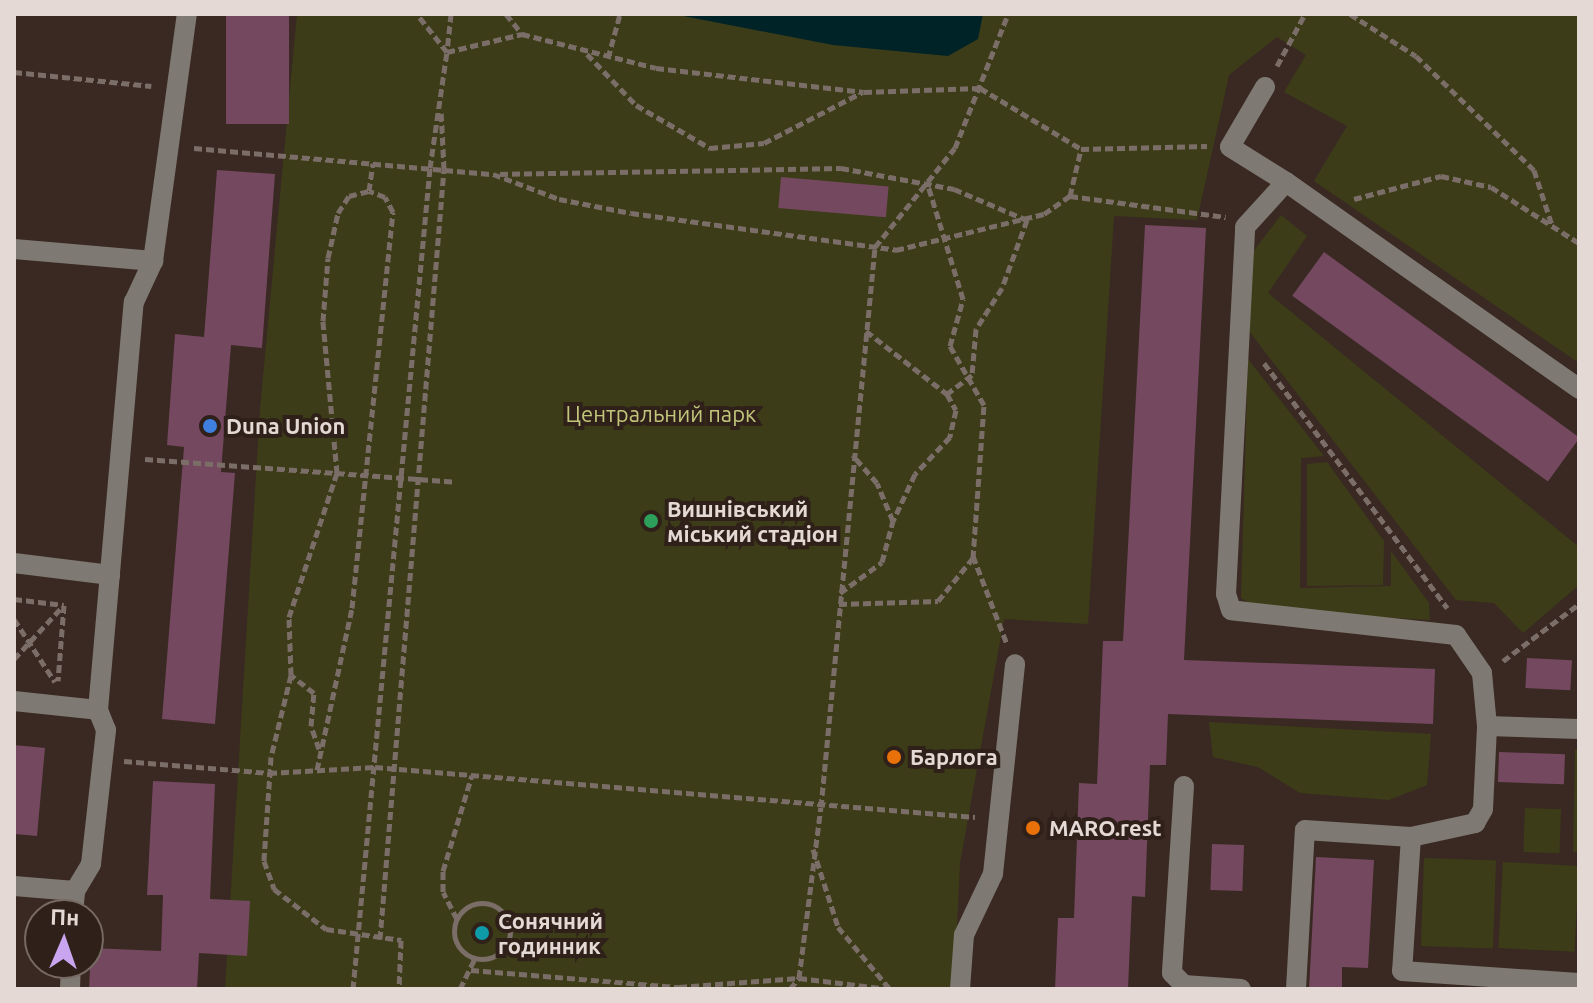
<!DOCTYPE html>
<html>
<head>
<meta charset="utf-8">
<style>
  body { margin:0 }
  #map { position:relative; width:1593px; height:1003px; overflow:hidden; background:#392922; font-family:Ubuntu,sans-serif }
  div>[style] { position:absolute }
  .green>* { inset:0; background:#3c3d18; transform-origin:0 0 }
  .water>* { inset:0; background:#002328 }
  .building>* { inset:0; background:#74485f; transform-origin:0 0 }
  .path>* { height:5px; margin-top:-2.5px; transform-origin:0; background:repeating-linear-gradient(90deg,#7b6d67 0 8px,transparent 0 12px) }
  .path>.ring { margin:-2.5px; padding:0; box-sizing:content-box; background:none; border:5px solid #7b6d67; border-radius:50% }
  .minor>* { height:20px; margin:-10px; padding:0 10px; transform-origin:10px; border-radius:10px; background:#7e7972 }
  .dots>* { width:22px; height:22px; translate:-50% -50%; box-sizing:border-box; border:4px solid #2f2019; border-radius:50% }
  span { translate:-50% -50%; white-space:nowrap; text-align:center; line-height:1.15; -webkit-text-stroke:8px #2f2019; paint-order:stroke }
  .park-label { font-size:22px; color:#c1c67a }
  .poi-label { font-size:22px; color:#e4d9d4; font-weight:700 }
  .left { translate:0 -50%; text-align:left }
  .frame { position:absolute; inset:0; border:16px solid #e4d9d4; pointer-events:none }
  .north { position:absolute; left:24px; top:899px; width:80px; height:80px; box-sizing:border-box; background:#2f2019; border:2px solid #776a64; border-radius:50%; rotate:2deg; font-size:22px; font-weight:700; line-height:32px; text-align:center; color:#e4d9d4 }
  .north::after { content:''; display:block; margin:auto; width:28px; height:36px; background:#c8a5ee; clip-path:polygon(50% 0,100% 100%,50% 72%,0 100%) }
</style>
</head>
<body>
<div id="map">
  <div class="green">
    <div style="clip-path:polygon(297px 14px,1579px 14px,1579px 363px,1314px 181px,1347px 126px,1284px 92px,1306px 55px,1277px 37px,1229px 75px,1197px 220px,1114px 216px,1088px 624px,1004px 619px,960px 863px,954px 989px,225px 989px,260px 409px)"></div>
    <div style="clip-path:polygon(1281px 215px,1307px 236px,1268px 293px,1579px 547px,1579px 585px,1523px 633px,1494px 603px,1456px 600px,1249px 331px,1252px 253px)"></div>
    <div style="clip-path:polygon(1248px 359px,1324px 456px,1301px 458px,1300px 588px,1391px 586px,1391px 551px,1429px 603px,1430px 620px,1262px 610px,1241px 598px)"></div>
    <div style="clip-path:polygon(1327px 462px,1384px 541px,1383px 585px,1307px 586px,1307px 464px)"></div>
    <div style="clip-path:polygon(1209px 722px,1431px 734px,1427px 785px,1389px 800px,1300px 793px,1258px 767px,1213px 757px)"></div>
    <div style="clip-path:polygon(1575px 750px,1579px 750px,1579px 852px,1573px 852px)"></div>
    <div style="left:1525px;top:808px;width:36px;height:44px;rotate:2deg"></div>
    <div style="left:1424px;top:858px;width:72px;height:88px;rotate:2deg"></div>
    <div style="left:1503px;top:862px;width:76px;height:86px;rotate:3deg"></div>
  </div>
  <div class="water">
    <div style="clip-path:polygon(673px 14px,983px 14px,978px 39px,948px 56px,833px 45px)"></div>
  </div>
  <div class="building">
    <div style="left:226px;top:14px;width:63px;height:110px"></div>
    <div style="clip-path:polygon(217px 170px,275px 174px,262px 348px,231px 345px,221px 472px,235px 473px,215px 724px,162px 719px,184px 447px,167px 445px,175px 334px,204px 337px)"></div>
    <div style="left:781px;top:177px;width:108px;height:31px;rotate:5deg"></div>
    <div style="clip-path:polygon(1145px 225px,1206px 228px,1184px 660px,1435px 669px,1433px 724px,1168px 714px,1166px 765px,1150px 765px,1145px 897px,1132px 896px,1128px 989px,1055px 989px,1058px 918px,1074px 918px,1079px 783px,1097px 784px,1103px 641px,1123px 641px)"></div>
    <div style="left:1324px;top:252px;width:316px;height:54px;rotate:36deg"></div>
    <div style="left:1527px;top:658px;width:45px;height:30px;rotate:3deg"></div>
    <div style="clip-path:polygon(14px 745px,45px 748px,37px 836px,14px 834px)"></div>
    <div style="left:1499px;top:752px;width:66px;height:30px;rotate:2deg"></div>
    <div style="clip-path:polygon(153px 781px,215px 784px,210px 899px,250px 901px,247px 956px,199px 953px,197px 989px,89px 989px,91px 948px,161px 951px,163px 895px,147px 895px)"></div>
    <div style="left:1212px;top:844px;width:32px;height:46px;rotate:2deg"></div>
    <div style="clip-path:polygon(1316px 857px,1374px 860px,1368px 968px,1342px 967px,1342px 989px,1309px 989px)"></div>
  </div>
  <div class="path">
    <div style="left:451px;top:14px;width:38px;rotate:96deg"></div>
    <div style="left:447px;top:52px;width:77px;rotate:-13.5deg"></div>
    <div style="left:506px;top:14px;width:26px;rotate:51deg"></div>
    <div style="left:522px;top:34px;width:138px;rotate:14.2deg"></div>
    <div style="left:656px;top:68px;width:209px;rotate:6.6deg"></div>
    <div style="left:864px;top:92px;width:116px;rotate:-2deg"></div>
    <div style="left:980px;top:88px;width:118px;rotate:31.1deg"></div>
    <div style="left:1350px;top:14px;width:78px;rotate:32.5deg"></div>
    <div style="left:1416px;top:56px;width:164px;rotate:44deg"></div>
    <div style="left:1534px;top:170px;width:58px;rotate:71.9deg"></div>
    <div style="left:587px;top:54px;width:71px;rotate:46.1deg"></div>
    <div style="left:636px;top:105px;width:86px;rotate:30.2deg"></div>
    <div style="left:710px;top:148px;width:54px;rotate:-5.3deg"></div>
    <div style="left:764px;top:143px;width:111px;rotate:-27.3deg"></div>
    <div style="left:608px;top:58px;width:46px;rotate:-74.7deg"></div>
    <div style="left:1277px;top:66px;width:59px;rotate:-61.7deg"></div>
    <div style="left:14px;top:72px;width:138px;rotate:5.8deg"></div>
    <div style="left:194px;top:148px;width:300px;rotate:5deg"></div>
    <div style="left:493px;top:174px;width:71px;rotate:20.7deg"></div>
    <div style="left:559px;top:199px;width:73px;rotate:11deg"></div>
    <div style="left:631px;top:213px;width:268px;rotate:7.9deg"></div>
    <div style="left:896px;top:250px;width:152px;rotate:-13.7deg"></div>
    <div style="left:1044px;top:214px;width:32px;rotate:-35deg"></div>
    <div style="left:1070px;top:196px;width:48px;rotate:-76.8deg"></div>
    <div style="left:1081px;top:149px;width:126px;rotate:-1.4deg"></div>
    <div style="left:500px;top:174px;width:341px;rotate:-1deg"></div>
    <div style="left:841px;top:168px;width:115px;rotate:10.5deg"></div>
    <div style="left:954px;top:189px;width:79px;rotate:23deg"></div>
    <div style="left:1027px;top:220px;width:72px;rotate:110.2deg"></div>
    <div style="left:1002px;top:288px;width:49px;rotate:122.4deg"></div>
    <div style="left:976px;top:329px;width:46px;rotate:95deg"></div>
    <div style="left:972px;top:375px;width:31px;rotate:143deg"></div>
    <div style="left:1070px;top:196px;width:157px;rotate:7.7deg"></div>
    <div style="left:1354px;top:199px;width:90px;rotate:-14.8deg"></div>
    <div style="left:1441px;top:176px;width:51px;rotate:12.4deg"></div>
    <div style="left:1491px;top:187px;width:104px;rotate:32.5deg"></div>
    <div style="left:866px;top:331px;width:103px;rotate:37.9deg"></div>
    <div style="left:947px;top:394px;width:18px;rotate:61deg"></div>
    <div style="left:956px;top:410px;width:28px;rotate:103deg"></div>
    <div style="left:950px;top:437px;width:51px;rotate:133.4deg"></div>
    <div style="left:915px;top:474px;width:52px;rotate:115.1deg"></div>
    <div style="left:1264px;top:363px;width:306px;rotate:53.2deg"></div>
    <div style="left:145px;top:459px;width:311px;rotate:4.2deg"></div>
    <div style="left:973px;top:556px;width:94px;rotate:68.9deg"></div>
    <div style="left:840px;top:593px;width:52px;rotate:-36.4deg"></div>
    <div style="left:882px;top:562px;width:42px;rotate:-75deg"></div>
    <div style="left:893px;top:521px;width:41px;rotate:-112.8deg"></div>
    <div style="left:877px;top:483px;width:37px;rotate:-131deg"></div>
    <div style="left:14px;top:599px;width:50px;rotate:6.8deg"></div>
    <div style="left:64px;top:605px;width:76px;rotate:94.5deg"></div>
    <div style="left:839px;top:604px;width:99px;rotate:-1.7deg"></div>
    <div style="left:938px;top:601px;width:55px;rotate:-50.9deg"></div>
    <div style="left:973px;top:558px;width:153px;rotate:-85.9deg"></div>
    <div style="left:984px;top:405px;width:68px;rotate:-120deg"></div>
    <div style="left:950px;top:346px;width:49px;rotate:-74.5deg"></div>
    <div style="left:963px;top:299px;width:122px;rotate:-107.1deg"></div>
    <div style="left:14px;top:619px;width:75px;rotate:56.9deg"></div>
    <div style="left:14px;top:659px;width:71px;rotate:-47.3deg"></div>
    <div style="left:1503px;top:661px;width:95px;rotate:-36.9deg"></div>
    <div style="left:291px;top:675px;width:84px;rotate:103.7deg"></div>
    <div style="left:271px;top:757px;width:104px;rotate:93.9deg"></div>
    <div style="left:264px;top:861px;width:30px;rotate:70deg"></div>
    <div style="left:274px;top:889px;width:66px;rotate:37.6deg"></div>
    <div style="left:326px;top:929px;width:76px;rotate:8.3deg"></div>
    <div style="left:401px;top:940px;width:49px;rotate:92.3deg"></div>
    <div style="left:319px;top:749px;width:24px;rotate:-109deg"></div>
    <div style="left:311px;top:726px;width:33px;rotate:-85deg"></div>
    <div style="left:314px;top:693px;width:29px;rotate:-142deg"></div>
    <div style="left:291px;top:675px;width:58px;rotate:-92deg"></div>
    <div style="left:289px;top:617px;width:152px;rotate:-71.6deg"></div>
    <div style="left:337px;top:473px;width:153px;rotate:-95.3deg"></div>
    <div style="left:323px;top:321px;width:63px;rotate:-85.5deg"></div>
    <div style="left:328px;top:258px;width:46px;rotate:-77.5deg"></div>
    <div style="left:338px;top:213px;width:20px;rotate:-57deg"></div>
    <div style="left:349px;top:196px;width:21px;rotate:-14deg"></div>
    <div style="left:369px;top:191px;width:28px;rotate:-82deg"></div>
    <div style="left:124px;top:761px;width:145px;rotate:4.7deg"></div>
    <div style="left:269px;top:773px;width:106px;rotate:-3.2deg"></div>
    <div style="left:375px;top:767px;width:602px;rotate:4.76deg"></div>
    <div style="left:317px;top:770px;width:166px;rotate:-77.8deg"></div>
    <div style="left:352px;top:608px;width:398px;rotate:-84.1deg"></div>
    <div style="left:393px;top:212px;width:17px;rotate:-118deg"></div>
    <div style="left:385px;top:197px;width:17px;rotate:-159deg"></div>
    <div style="left:813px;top:849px;width:82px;rotate:72.2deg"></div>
    <div style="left:838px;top:927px;width:80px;rotate:50.1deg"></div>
    <div class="ring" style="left:454px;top:903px;width:51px;height:51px"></div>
    <div style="left:457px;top:919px;width:30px;rotate:-117deg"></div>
    <div style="left:443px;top:892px;width:21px;rotate:-90deg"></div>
    <div style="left:443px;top:871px;width:100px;rotate:-73.2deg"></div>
    <div style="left:380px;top:939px;width:773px;rotate:-85.25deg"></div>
    <div style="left:444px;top:169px;width:59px;rotate:-92.9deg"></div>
    <div style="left:471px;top:970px;width:209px;rotate:4.7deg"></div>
    <div style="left:679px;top:987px;width:120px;rotate:-4.3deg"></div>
    <div style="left:799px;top:978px;width:90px;rotate:7deg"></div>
    <div style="left:353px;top:989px;width:825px;rotate:-84.64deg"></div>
    <div style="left:430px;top:168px;width:117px;rotate:-81.7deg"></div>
    <div style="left:447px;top:52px;width:48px;rotate:-128.3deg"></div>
    <div style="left:460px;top:989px;width:34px;rotate:-64deg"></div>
    <div style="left:790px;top:989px;width:14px;rotate:-51deg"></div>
    <div style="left:799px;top:978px;width:172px;rotate:-82.7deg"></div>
    <div style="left:821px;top:807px;width:563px;rotate:-84.49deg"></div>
    <div style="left:875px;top:247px;width:127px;rotate:-51.1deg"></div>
    <div style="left:955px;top:148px;width:144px;rotate:-68.4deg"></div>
  </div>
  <div class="minor">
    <div style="left:1265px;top:87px;width:69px;rotate:120.3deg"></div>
    <div style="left:1230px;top:147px;width:66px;rotate:32deg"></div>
    <div style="left:14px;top:249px;width:140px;rotate:4.9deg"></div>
    <div style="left:14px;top:563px;width:97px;rotate:7.1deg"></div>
    <div style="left:14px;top:701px;width:84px;rotate:6.1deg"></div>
    <div style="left:1487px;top:726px;width:53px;rotate:-95.4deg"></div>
    <div style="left:1482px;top:673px;width:46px;rotate:-124.4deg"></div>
    <div style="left:1456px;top:635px;width:226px;rotate:-173.7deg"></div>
    <div style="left:1231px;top:610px;width:17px;rotate:-107deg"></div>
    <div style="left:1226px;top:594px;width:367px;rotate:-87deg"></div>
    <div style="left:1245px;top:227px;width:61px;rotate:-47.7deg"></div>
    <div style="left:1286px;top:182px;width:359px;rotate:35.2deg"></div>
    <div style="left:1184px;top:786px;width:187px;rotate:93.7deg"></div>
    <div style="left:1172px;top:973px;width:17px;rotate:45deg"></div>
    <div style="left:1184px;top:985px;width:57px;rotate:4deg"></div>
    <div style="left:1411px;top:837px;width:66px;rotate:-12.3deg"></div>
    <div style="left:1475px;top:823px;width:16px;rotate:-60deg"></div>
    <div style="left:1483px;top:809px;width:83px;rotate:-87.2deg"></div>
    <div style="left:1487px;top:726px;width:92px;rotate:1.9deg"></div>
    <div style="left:14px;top:886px;width:61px;rotate:4.7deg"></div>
    <div style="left:73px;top:915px;width:24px;rotate:-85deg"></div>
    <div style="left:75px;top:891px;width:31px;rotate:-59deg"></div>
    <div style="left:91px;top:864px;width:135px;rotate:-83.6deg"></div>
    <div style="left:106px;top:730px;width:22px;rotate:-112deg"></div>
    <div style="left:98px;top:710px;width:410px;rotate:-85deg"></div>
    <div style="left:134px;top:302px;width:45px;rotate:-65.1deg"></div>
    <div style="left:153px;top:261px;width:249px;rotate:-82.2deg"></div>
    <div style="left:70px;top:989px;width:26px;rotate:-88deg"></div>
    <div style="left:960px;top:989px;width:54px;rotate:-85.8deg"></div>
    <div style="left:964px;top:935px;width:68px;rotate:-64.6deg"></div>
    <div style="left:993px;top:874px;width:211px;rotate:-84deg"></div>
    <div style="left:1296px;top:989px;width:159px;rotate:-86.8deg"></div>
    <div style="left:1305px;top:830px;width:106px;rotate:3.8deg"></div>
    <div style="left:1411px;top:837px;width:134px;rotate:93.8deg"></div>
    <div style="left:1402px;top:971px;width:177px;rotate:3.9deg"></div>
  </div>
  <div class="dots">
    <div style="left:210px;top:426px;background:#3f7fe0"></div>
    <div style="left:651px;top:521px;background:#2e9e5b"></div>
    <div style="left:894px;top:757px;background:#e8710a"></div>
    <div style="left:1033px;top:828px;background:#e8710a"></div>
    <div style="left:482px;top:933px;background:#0f9aa8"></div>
  </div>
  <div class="park-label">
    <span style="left:661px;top:414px">Центральний парк</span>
  </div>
  <div class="poi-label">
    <span class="left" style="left:226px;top:426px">Duna Union</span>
    <span class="left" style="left:667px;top:521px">Вишнівський<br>міський стадіон</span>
    <span class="left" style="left:910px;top:757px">Барлога</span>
    <span class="left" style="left:1049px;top:828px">MARO.rest</span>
    <span class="left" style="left:498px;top:933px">Сонячний<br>годинник</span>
  </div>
  <div class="frame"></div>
  <div class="north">Пн</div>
</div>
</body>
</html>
